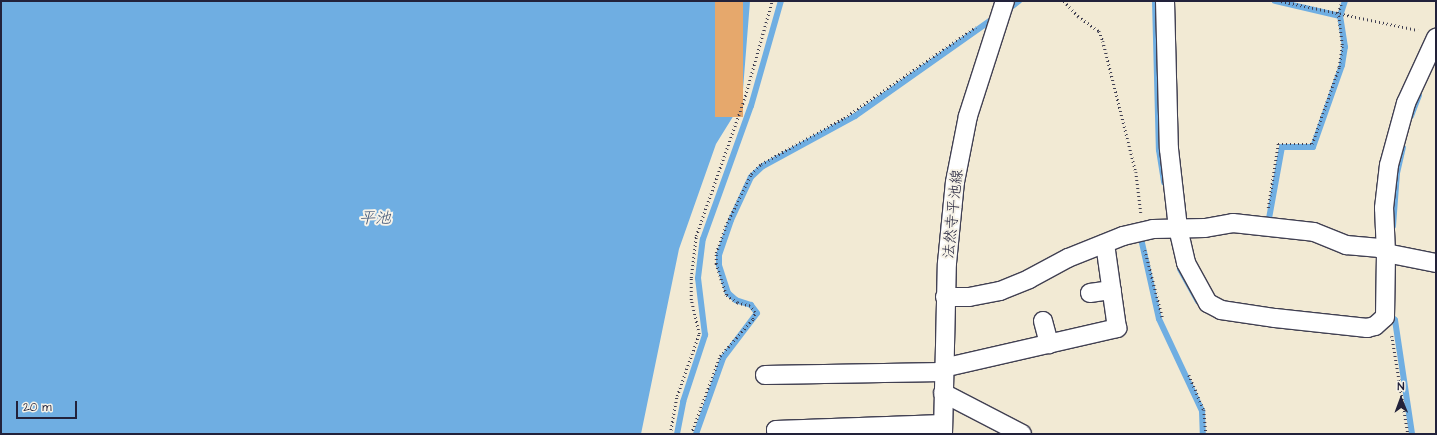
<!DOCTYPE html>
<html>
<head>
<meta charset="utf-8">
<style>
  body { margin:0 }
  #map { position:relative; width:1437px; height:435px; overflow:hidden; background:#f2ead4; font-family:"Architects Daughter","Klee One",sans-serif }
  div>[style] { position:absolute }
  .water>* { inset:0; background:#6faee2 }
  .stream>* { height:6px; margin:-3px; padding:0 3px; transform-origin:3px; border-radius:3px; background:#6faee2 }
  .building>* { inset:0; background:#e6a86c; transform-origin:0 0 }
  .path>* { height:2.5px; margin-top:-1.25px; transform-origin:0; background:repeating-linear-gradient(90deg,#414052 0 1px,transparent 0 4px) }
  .roads { filter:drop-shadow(1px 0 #414052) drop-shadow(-1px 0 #414052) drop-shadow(0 1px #414052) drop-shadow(0 -1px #414052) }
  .minor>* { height:18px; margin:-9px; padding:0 9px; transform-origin:9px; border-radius:9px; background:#fff }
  span { translate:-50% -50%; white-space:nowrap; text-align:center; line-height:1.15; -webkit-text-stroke:4px #f7f3e8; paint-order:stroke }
  .street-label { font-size:15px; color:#22223b }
  .water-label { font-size:16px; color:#3d5375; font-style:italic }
  .frame { position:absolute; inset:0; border:2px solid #22223b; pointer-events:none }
  .north { position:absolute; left:1381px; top:379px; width:40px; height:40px; -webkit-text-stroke:3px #f7f3e8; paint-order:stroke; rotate:359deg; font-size:11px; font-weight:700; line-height:16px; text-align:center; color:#22223b }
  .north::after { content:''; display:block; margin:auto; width:14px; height:18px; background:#22223b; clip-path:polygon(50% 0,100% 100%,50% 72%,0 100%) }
  .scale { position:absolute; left:16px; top:401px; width:61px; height:18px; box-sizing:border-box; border:2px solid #22223b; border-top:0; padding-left:5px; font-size:12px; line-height:14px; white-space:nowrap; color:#22223b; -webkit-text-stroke:3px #f7f3e8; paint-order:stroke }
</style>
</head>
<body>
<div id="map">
  <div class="water">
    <div style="clip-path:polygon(1px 1px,750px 1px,742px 102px,716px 144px,679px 249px,641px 434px,1px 434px)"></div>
  </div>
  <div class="stream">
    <div style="left:1155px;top:1px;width:149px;rotate:88.5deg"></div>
    <div style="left:1159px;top:150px;width:33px;rotate:81deg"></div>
    <div style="left:1007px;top:10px;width:15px;rotate:-37deg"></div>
    <div style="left:1340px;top:16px;width:16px;rotate:-72deg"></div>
    <div style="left:1411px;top:116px;width:22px;rotate:-69deg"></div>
    <div style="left:1268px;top:224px;width:78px;rotate:-79.7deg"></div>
    <div style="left:1282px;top:147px;width:31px"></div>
    <div style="left:1313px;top:147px;width:87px;rotate:-70.5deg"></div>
    <div style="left:1342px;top:65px;width:18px;rotate:-81deg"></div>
    <div style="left:1345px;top:47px;width:31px;rotate:-99deg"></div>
    <div style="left:1340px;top:16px;width:67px;rotate:-167deg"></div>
    <div style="left:1393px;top:226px;width:53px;rotate:-85.7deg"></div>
    <div style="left:1397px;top:173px;width:26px;rotate:-77deg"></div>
    <div style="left:1140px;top:234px;width:87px;rotate:77.4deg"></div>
    <div style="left:1159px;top:319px;width:102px;rotate:64.9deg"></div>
    <div style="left:1202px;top:411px;width:23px;rotate:88deg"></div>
    <div style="left:1180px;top:269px;width:37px;rotate:61deg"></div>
    <div style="left:1392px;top:317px;width:4px;rotate:45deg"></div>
    <div style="left:1395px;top:320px;width:115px;rotate:81.5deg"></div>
    <div style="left:677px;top:434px;width:33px;rotate:-79deg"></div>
    <div style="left:683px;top:402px;width:71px;rotate:-71.8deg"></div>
    <div style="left:705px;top:335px;width:57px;rotate:-97deg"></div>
    <div style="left:698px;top:278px;width:39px;rotate:-83deg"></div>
    <div style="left:703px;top:239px;width:141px;rotate:-70.2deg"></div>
    <div style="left:751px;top:106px;width:109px;rotate:-74.1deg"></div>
    <div style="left:696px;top:434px;width:81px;rotate:-70.4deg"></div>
    <div style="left:723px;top:358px;width:56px;rotate:-52.9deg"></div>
    <div style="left:757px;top:313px;width:10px;rotate:-127deg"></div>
    <div style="left:751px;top:305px;width:16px;rotate:-162deg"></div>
    <div style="left:736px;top:300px;width:11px;rotate:-139deg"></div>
    <div style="left:728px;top:293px;width:29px;rotate:-108deg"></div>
    <div style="left:719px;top:265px;width:10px;rotate:-90deg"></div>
    <div style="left:719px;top:255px;width:37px;rotate:-71deg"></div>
    <div style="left:731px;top:220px;width:47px;rotate:-65.1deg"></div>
    <div style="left:751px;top:177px;width:16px;rotate:-43deg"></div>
    <div style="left:763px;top:166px;width:105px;rotate:-28.5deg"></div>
    <div style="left:855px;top:116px;width:170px;rotate:-35.2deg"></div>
  </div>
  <div class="building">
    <div style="left:715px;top:1px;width:28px;height:116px"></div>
  </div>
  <div class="path">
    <div style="left:1064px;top:1px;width:21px;rotate:47deg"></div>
    <div style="left:1078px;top:16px;width:26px;rotate:36deg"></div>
    <div style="left:1099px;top:31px;width:11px;rotate:68deg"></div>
    <div style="left:1103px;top:41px;width:135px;rotate:75.9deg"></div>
    <div style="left:1136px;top:172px;width:41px;rotate:83deg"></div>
    <div style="left:1281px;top:1px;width:140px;rotate:12deg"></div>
    <div style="left:1268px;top:208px;width:65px;rotate:-81.1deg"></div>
    <div style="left:1278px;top:144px;width:34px"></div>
    <div style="left:1312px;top:144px;width:82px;rotate:-70.7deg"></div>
    <div style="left:1339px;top:67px;width:22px;rotate:-82deg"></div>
    <div style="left:1342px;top:45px;width:32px;rotate:-97deg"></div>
    <div style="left:1338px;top:13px;width:13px;rotate:-72deg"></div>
    <div style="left:1145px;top:250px;width:71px;rotate:75.4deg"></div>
    <div style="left:1392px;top:336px;width:99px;rotate:80.7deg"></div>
    <div style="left:1189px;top:375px;width:38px;rotate:67deg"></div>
    <div style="left:1204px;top:410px;width:24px;rotate:85deg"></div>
    <div style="left:670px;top:434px;width:39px;rotate:-80deg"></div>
    <div style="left:677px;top:396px;width:66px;rotate:-70.5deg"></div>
    <div style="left:699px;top:334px;width:35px;rotate:-103deg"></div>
    <div style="left:691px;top:300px;width:22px;rotate:-90deg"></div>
    <div style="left:691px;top:278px;width:42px;rotate:-83.2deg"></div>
    <div style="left:696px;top:236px;width:144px;rotate:-70.6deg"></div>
    <div style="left:744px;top:100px;width:103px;rotate:-74.2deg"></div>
    <div style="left:691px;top:434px;width:83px;rotate:-69.6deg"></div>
    <div style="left:720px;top:356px;width:50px;rotate:-48.3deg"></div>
    <div style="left:753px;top:319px;width:7px;rotate:-74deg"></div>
    <div style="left:755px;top:312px;width:8px;rotate:-130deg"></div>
    <div style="left:750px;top:306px;width:13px;rotate:-167deg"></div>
    <div style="left:737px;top:303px;width:14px;rotate:-144deg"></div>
    <div style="left:726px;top:295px;width:33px;rotate:-108deg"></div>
    <div style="left:716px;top:264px;width:11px;rotate:-90deg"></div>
    <div style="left:716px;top:253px;width:32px;rotate:-70deg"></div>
    <div style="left:727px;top:223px;width:55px;rotate:-63.9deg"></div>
    <div style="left:751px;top:174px;width:14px;rotate:-45deg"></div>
    <div style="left:761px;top:164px;width:95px;rotate:-29deg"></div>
    <div style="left:844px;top:118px;width:160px;rotate:-34.6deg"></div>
  </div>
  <div class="roads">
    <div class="minor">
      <div style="left:1165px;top:1px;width:148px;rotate:88.5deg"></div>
      <div style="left:1169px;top:149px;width:80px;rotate:83.5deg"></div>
      <div style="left:1178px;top:228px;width:36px;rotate:77deg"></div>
      <div style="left:1186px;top:263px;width:46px;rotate:61.2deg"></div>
      <div style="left:1208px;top:303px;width:15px;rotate:28deg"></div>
      <div style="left:1221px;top:310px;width:55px;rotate:8.4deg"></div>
      <div style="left:1275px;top:318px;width:93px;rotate:6.2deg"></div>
      <div style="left:1367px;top:328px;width:8px;rotate:-14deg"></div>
      <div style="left:1375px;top:326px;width:13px;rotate:-42deg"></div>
      <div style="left:1385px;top:317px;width:64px;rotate:-89.1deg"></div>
      <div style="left:1386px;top:253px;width:51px;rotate:11.3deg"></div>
      <div style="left:1090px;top:293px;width:22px;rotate:-8deg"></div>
      <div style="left:945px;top:297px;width:24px"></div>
      <div style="left:969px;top:297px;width:32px;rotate:-11deg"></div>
      <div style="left:1000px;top:291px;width:31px;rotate:-22deg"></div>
      <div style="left:1029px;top:279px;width:44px;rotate:-28.3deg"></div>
      <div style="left:1068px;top:258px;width:59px;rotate:-21.8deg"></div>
      <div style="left:1123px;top:236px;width:31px;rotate:-13deg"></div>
      <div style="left:1153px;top:229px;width:52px;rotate:-1.1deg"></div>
      <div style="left:1205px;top:228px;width:28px;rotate:-10deg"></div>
      <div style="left:1233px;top:223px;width:81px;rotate:6.3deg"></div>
      <div style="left:1314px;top:232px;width:35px;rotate:22deg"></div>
      <div style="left:1346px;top:245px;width:34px;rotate:5deg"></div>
      <div style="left:1380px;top:248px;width:8px;rotate:40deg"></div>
      <div style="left:1386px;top:253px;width:45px;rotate:-92.5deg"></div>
      <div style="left:1384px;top:208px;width:43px;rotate:-83.4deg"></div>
      <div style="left:1389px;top:165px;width:64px;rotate:-74.7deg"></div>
      <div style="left:1406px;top:103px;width:72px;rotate:-65.2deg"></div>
      <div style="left:1043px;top:321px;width:24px;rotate:75deg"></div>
      <div style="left:943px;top:368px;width:179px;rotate:-12.9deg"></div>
      <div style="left:1117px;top:328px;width:85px;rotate:-98.1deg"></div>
      <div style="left:765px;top:375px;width:178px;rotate:-1deg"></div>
      <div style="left:943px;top:393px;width:89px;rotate:27.4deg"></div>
      <div style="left:777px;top:434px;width:4px;rotate:-104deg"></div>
      <div style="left:776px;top:430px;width:167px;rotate:-2.1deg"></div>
      <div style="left:943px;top:434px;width:171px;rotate:-88.7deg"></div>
      <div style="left:947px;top:263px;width:81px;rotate:-84.4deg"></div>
      <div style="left:955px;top:182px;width:67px;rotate:-78.9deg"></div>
      <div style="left:968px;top:116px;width:121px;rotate:-72.2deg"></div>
    </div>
  </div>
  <div class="street-label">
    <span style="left:953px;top:214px;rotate:-84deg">法然寺平池線</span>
  </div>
  <div class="water-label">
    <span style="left:375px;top:218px">平池</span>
  </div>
  <div class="frame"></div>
  <div class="north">N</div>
  <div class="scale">20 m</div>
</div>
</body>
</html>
